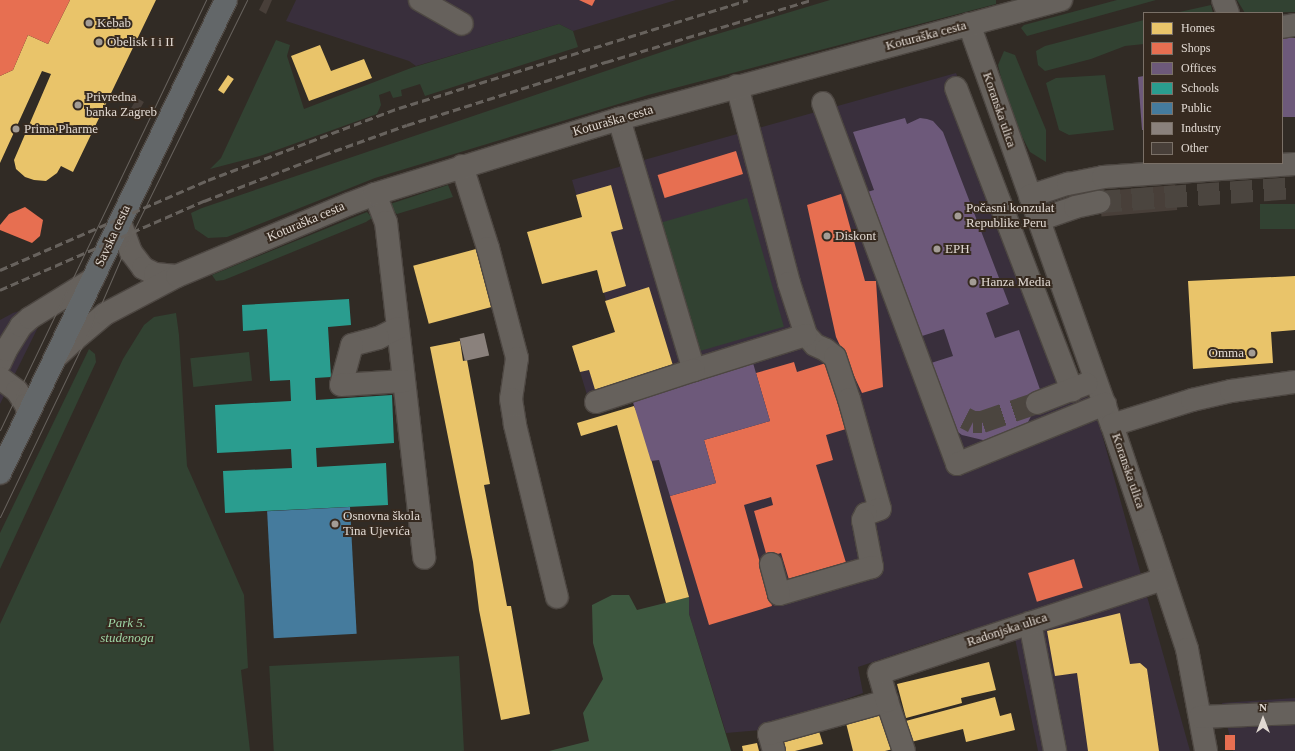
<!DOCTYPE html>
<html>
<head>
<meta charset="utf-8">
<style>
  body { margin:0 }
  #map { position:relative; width:1295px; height:751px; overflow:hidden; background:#312b25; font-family:Georgia,serif }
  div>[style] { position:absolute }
  .commercial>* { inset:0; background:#392f3c }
  .green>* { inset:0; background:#324232; transform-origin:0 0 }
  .forest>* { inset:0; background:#3d573f }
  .homes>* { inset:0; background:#e9c46a; transform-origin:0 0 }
  .shops>* { inset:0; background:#e76f51; transform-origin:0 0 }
  .offices>* { inset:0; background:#6d597a; transform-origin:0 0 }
  .schools>* { inset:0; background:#2a9d8f }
  .public>* { inset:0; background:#457b9d; transform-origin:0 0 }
  .industry>* { inset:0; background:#8a817c; transform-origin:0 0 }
  .building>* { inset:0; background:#483f39; transform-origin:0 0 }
  .minor-tunnel>* { height:22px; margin-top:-11px; transform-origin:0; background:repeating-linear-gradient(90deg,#4b453f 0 22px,transparent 0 33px) }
  .roads { filter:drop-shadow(1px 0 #4d4742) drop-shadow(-1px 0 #4d4742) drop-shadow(0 1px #4d4742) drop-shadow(0 -1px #4d4742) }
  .minor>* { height:22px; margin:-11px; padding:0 11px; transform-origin:11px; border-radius:11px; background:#66615c }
  .major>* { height:22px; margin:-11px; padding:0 11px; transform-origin:11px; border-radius:11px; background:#636769 }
  .tram>* { height:1px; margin:-0.5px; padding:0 0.5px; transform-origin:0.5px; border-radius:0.5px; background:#67625d }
  .rail>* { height:3px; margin-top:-1.5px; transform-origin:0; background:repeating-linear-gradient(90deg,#67625d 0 8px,transparent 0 12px) }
  .dots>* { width:11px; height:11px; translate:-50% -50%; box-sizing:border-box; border:2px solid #362a20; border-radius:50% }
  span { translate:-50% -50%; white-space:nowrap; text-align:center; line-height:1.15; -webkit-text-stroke:4px #362a20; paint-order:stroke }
  .poi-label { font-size:13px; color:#e1d9d2 }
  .left { translate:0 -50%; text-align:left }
  .right { translate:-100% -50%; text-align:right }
  .street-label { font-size:13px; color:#e1d9d2 }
  .park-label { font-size:13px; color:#9ed5a5; font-style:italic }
  .legend { position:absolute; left:1143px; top:12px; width:140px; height:152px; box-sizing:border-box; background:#362a20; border:1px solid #7a7067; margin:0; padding:5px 7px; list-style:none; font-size:12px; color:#e1d9d2 }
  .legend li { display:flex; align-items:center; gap:8px; height:20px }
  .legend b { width:20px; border:1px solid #7a7067 }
  .north { position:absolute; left:1243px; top:699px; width:40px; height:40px; -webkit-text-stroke:3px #362a20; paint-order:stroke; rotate:0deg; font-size:11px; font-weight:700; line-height:16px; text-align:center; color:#e1d9d2 }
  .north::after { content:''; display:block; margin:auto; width:14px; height:18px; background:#e1d9d2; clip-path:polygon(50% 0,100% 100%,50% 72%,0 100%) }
</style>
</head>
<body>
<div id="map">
  <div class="commercial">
    <div style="clip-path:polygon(296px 0,676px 0,573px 31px,559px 24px,416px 66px,409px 61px,286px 21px)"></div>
    <div style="clip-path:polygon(956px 73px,1100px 427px,1190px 751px,1038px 751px,1011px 619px,962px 632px,858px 667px,863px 693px,761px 730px,726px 733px,689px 614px,689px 597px,632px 399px,592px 411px,572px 346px,615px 332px,572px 180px)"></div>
    <div style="clip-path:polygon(51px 301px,0 404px,0 320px,13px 313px)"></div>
    <div style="clip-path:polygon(1295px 698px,1295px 751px,1233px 751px,1222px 703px)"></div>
  </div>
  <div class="green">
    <div style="clip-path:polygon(830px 0,996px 0,996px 4px,648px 95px,375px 178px,227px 237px,208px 238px,195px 229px,191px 213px,202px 208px,694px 41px)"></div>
    <div style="clip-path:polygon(1117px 0,1156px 0,1027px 36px,1021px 28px,1024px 25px)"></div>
    <div style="clip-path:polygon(1237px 0,1295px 0,1295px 12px,1245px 13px)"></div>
    <div style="clip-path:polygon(1211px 5px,1213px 13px,1175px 13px)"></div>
    <div style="clip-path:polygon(1144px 20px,1144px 44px,1125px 46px,1091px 59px,1045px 71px,1038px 65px,1036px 51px,1045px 46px)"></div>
    <div style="clip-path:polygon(559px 24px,573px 31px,578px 47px,425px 96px,420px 84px,401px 90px,402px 96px,393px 98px,390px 91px,379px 95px,381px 105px,377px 114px,260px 156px,210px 169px,221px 158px,276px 40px,290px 45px,287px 56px,304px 109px,411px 68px)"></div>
    <div style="clip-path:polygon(1004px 51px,1015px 55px,1046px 130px,1046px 162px,1030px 152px,1009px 111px,998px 65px)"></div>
    <div style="clip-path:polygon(1105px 75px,1114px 130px,1069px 135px,1059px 130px,1046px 83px,1056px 78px)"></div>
    <div style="clip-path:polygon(448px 185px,453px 197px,397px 214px,391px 209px,390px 204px)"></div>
    <div style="left:747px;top:198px;width:134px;height:91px;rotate:74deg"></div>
    <div style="left:1295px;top:204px;width:25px;height:35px;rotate:90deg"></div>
    <div style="clip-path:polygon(367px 212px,372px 218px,366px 222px,224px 280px,216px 281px,212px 275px)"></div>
    <div style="clip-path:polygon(176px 313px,179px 335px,187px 466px,244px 595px,248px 668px,241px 670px,250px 751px,0 751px,0 624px,123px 359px,144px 325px,154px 317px)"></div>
    <div style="clip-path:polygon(89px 349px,95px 354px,96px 362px,0 569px,0 533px)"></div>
    <div style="left:249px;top:352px;width:29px;height:59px;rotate:84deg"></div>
    <div style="left:459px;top:656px;width:95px;height:190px;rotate:87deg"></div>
  </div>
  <div class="forest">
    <div style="clip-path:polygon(612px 595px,629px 595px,637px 610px,689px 597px,689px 614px,731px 751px,549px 751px,589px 741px,583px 713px,603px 679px,593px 643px,592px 605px)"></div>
  </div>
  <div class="homes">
    <div style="clip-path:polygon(70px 0,156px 0,73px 172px,61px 166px,57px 173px,46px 181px,34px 180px,25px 177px,16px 169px,14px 160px,51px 74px,42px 71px,0 163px,0 76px,13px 70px,28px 35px,48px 44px)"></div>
    <div style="clip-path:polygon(320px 45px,331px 71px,364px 59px,372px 78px,309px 101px,291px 56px)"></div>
    <div style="left:228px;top:75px;width:7px;height:18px;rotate:34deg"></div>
    <div style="clip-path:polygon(611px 185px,623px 229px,611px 232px,626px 286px,603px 293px,597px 270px,542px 284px,527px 232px,582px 217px,576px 195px)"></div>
    <div style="left:476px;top:249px;width:60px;height:65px;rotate:75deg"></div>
    <div style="clip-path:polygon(1295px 276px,1295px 330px,1271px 332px,1273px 363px,1193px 369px,1188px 281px)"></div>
    <div style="clip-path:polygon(649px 287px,674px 369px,596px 393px,589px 370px,580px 372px,572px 346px,615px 332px,605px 301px)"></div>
    <div style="clip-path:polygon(460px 341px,463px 361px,467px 360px,490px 484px,484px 485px,507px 606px,511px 606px,530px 714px,501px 720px,479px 610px,473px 562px,430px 347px)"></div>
    <div style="clip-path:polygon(634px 406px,640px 419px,689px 597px,666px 603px,617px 425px,581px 436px,577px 423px)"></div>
    <div style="clip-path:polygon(1120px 613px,1130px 664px,1140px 663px,1147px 669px,1159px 751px,1088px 751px,1077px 673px,1055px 676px,1047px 631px)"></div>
    <div style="clip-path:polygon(989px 662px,996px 690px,961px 698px,962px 703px,906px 718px,897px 684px)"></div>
    <div style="clip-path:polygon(995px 697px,1000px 716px,1011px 713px,1015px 730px,966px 742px,963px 729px,907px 743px,902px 722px)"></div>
    <div style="clip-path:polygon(886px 712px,897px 748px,885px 751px,853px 751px,846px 723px)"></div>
    <div style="clip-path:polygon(817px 725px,823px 744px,795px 751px,782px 751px,778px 735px)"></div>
    <div style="clip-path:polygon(757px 743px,759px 751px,743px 751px,742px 746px)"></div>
  </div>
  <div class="shops">
    <div style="clip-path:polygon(0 0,70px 0,48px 44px,28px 35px,13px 70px,0 76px)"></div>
    <div style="clip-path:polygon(579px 0,595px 0,592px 6px)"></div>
    <div style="left:736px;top:151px;width:24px;height:82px;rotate:73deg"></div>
    <div style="clip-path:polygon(841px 194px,865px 281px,876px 281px,883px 387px,862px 393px,836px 337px,807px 205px)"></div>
    <div style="clip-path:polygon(25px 207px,43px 220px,40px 236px,32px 243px,0 230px,0 225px,9px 214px)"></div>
    <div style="clip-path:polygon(794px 362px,797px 372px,826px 363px,846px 429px,826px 435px,833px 460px,816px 465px,847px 566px,790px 583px,781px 553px,767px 557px,754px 511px,773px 505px,771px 497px,744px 505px,772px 606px,709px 625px,670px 496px,716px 483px,704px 440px,770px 421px,756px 373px)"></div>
    <div style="left:1074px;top:559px;width:30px;height:48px;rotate:73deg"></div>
    <div style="left:1225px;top:735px;width:10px;height:15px"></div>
  </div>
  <div class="offices">
    <div style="left:1295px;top:38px;width:79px;height:13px;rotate:90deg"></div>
    <div style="clip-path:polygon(1144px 76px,1144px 130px,1142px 130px,1138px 77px)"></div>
    <div style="clip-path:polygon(905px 118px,907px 124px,920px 118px,927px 119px,933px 121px,943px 132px,1009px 304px,986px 313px,995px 338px,1019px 330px,1042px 395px,1026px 426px,991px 442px,962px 435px,952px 428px,931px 363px,953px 356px,944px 329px,922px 336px,864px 193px,874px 190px,853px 132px)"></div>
    <div style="clip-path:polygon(753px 363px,770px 421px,704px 440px,716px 483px,670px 496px,659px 460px,651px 461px,632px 399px)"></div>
  </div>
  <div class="schools">
    <div style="clip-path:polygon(349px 299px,351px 325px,328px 327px,331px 377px,315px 378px,316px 400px,392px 395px,394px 443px,316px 448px,317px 467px,386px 463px,388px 505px,225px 513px,223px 471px,292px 468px,291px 449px,217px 453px,215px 405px,291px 401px,290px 380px,270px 381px,267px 329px,243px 331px,242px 305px)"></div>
  </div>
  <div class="public">
    <div style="left:350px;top:507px;width:127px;height:83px;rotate:87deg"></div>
  </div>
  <div class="industry">
    <div style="left:484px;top:333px;width:23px;height:25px;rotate:77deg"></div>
  </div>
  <div class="building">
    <div style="clip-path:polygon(264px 0,272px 0,266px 14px,259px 10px)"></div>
    <div style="left:137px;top:98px;width:8px;height:18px;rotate:30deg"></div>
    <div style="left:1175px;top:185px;width:25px;height:76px;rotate:85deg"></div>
  </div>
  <div class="minor-tunnel">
    <div style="left:1099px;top:202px;width:196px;rotate:-4.1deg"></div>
    <div style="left:965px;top:418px;width:9px;rotate:27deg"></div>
    <div style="left:973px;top:422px;width:9px"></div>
    <div style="left:982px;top:422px;width:58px;rotate:-19.1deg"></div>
  </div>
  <div class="roads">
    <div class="minor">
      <div style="left:420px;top:0;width:48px;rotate:29.7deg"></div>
      <div style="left:1223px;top:0;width:14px;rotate:69deg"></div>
      <div style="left:969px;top:24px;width:426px;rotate:70.4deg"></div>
      <div style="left:1112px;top:425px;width:121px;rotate:71.3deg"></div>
      <div style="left:1151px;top:540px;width:115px;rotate:71.7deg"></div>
      <div style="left:1187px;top:649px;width:104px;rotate:79.4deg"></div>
      <div style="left:1282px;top:27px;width:13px;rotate:-9deg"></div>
      <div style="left:737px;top:86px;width:204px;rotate:75.2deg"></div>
      <div style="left:789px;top:283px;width:55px;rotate:71.9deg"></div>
      <div style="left:806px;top:335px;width:13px;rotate:48deg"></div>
      <div style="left:815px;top:345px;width:12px;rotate:24deg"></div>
      <div style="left:826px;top:350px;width:11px;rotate:38deg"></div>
      <div style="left:835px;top:357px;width:44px;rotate:71.6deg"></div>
      <div style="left:849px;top:399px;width:114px;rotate:74.3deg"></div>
      <div style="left:880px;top:509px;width:15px;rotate:160deg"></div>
      <div style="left:866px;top:514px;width:7px;rotate:117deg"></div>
      <div style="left:863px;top:520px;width:48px;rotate:79.2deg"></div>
      <div style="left:872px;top:567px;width:97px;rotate:163.8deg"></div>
      <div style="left:779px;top:594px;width:31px;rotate:-105deg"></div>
      <div style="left:956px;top:88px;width:324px;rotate:69deg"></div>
      <div style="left:823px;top:103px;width:385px;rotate:69.6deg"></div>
      <div style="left:957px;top:464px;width:160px;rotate:-22.1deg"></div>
      <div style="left:619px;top:119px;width:262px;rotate:73.4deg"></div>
      <div style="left:694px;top:370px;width:117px;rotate:-17.4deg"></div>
      <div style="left:462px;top:166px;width:86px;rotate:72.4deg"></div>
      <div style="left:488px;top:248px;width:114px;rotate:75.2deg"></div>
      <div style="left:517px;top:358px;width:41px;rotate:98.3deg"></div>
      <div style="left:511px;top:399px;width:26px;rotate:81deg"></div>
      <div style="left:515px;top:425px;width:177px;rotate:76.3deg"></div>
      <div style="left:375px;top:194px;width:30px;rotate:69deg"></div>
      <div style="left:386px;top:222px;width:338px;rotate:83.5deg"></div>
      <div style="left:1030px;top:196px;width:40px;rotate:-18deg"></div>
      <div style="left:1068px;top:184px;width:36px;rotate:-11deg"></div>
      <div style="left:1103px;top:177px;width:192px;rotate:-3.9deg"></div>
      <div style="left:1038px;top:220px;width:39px;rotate:-19deg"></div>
      <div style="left:1075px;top:207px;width:25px;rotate:-12deg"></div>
      <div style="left:120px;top:222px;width:32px;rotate:70deg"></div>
      <div style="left:131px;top:252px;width:20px;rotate:53deg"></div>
      <div style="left:143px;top:268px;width:13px;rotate:27deg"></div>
      <div style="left:155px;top:274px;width:22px;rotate:5deg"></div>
      <div style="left:398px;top:328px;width:22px;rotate:153deg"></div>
      <div style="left:378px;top:338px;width:27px;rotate:165deg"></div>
      <div style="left:352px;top:345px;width:41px;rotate:105.4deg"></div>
      <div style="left:341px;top:385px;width:63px;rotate:-3.6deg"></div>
      <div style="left:55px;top:358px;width:26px;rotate:-43deg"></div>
      <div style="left:74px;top:340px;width:40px;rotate:-40deg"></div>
      <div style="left:105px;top:314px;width:81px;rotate:-27.8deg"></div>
      <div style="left:177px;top:276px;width:186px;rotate:-22.7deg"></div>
      <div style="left:349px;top:204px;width:28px;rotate:-21deg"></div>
      <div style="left:375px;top:194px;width:255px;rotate:-17.1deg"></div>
      <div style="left:619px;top:119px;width:458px;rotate:-15.1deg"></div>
      <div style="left:0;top:363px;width:14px;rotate:-65deg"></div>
      <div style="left:6px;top:350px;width:28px;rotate:-58deg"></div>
      <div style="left:21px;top:326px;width:12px;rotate:-42deg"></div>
      <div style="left:30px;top:318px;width:74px;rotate:-31.8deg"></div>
      <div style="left:0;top:378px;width:21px;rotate:37deg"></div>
      <div style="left:17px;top:391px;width:17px;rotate:57deg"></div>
      <div style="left:26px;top:405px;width:8px;rotate:76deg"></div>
      <div style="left:596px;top:402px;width:103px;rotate:-18.1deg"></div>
      <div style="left:1037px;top:403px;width:53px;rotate:-21.2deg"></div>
      <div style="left:1112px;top:425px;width:84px;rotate:-17.4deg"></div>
      <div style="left:1192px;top:400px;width:40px;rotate:-13deg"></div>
      <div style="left:1231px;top:391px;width:65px;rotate:-8deg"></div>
      <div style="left:1030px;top:623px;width:130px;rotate:78.9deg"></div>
      <div style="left:887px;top:701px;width:53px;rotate:71.2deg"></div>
      <div style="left:1200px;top:717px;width:95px;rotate:-2.4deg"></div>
      <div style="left:774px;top:751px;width:18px;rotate:-106deg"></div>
      <div style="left:769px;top:734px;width:123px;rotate:-15.6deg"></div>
      <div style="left:887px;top:701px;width:29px;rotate:-106deg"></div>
      <div style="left:879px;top:673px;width:299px;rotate:-18.3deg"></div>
    </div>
    <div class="major">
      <div style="left:0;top:473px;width:524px;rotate:-64.46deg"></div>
    </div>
  </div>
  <div class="tram">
    <div style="left:0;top:430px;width:477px;rotate:-64.4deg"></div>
    <div style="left:0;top:517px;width:213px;rotate:-64.4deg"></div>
    <div style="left:92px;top:325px;width:88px;rotate:-66.6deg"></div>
    <div style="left:127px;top:244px;width:272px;rotate:-63.8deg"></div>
  </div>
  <div class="rail">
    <div style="left:0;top:270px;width:227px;rotate:-23.4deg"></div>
    <div style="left:208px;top:180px;width:204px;rotate:-20.7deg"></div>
    <div style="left:399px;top:108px;width:365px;rotate:-17.2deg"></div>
    <div style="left:0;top:290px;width:223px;rotate:-23.6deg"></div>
    <div style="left:204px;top:201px;width:128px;rotate:-21.1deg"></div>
    <div style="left:323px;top:155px;width:89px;rotate:-19.7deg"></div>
    <div style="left:407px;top:125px;width:209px;rotate:-17.6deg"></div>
    <div style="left:606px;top:62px;width:214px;rotate:-16.8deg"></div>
  </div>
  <div class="dots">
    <div style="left:89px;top:23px;background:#a39c95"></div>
    <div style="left:99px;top:42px;background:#a39c95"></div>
    <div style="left:78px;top:105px;background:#a39c95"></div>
    <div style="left:16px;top:129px;background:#a39c95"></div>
    <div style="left:958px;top:216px;background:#a39c95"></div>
    <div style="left:827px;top:236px;background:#a39c95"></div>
    <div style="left:937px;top:249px;background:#a39c95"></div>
    <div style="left:973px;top:282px;background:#a39c95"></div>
    <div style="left:1252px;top:353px;background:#a39c95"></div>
    <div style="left:335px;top:524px;background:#a39c95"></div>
  </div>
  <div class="poi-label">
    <span class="left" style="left:97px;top:23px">Kebab</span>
    <span class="left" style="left:107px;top:42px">Obelisk I i II</span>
    <span class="left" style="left:86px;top:105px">Privredna<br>banka Zagreb</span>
    <span class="left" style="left:24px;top:129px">Prima Pharme</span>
    <span class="left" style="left:966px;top:216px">Počasni konzulat<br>Republike Peru</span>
    <span class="left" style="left:835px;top:236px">Diskont</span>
    <span class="left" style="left:945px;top:249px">EPH</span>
    <span class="left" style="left:981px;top:282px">Hanza Media</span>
    <span class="right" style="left:1244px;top:353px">Omma</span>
    <span class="left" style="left:343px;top:524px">Osnovna škola<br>Tina Ujevića</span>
  </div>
  <div class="street-label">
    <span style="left:926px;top:36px;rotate:-15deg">Koturaška cesta</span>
    <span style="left:999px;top:110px;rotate:71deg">Koranska ulica</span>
    <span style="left:613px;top:121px;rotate:-16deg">Koturaška cesta</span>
    <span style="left:306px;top:222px;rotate:-23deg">Koturaška cesta</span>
    <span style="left:113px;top:236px;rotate:-65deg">Savska cesta</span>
    <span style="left:1128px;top:471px;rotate:71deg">Koranska ulica</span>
    <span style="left:1007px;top:630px;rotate:-18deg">Radonjska ulica</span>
  </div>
  <div class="park-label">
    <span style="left:127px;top:631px">Park 5.<br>studenoga</span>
  </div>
  <ul class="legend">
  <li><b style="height:11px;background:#e9c46a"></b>Homes</li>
  <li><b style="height:11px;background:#e76f51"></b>Shops</li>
  <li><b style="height:11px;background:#6d597a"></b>Offices</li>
  <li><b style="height:11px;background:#2a9d8f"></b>Schools</li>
  <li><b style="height:11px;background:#457b9d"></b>Public</li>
  <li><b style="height:11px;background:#8a817c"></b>Industry</li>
  <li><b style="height:11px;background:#483f39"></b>Other</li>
  </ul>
  <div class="north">N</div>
</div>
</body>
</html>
